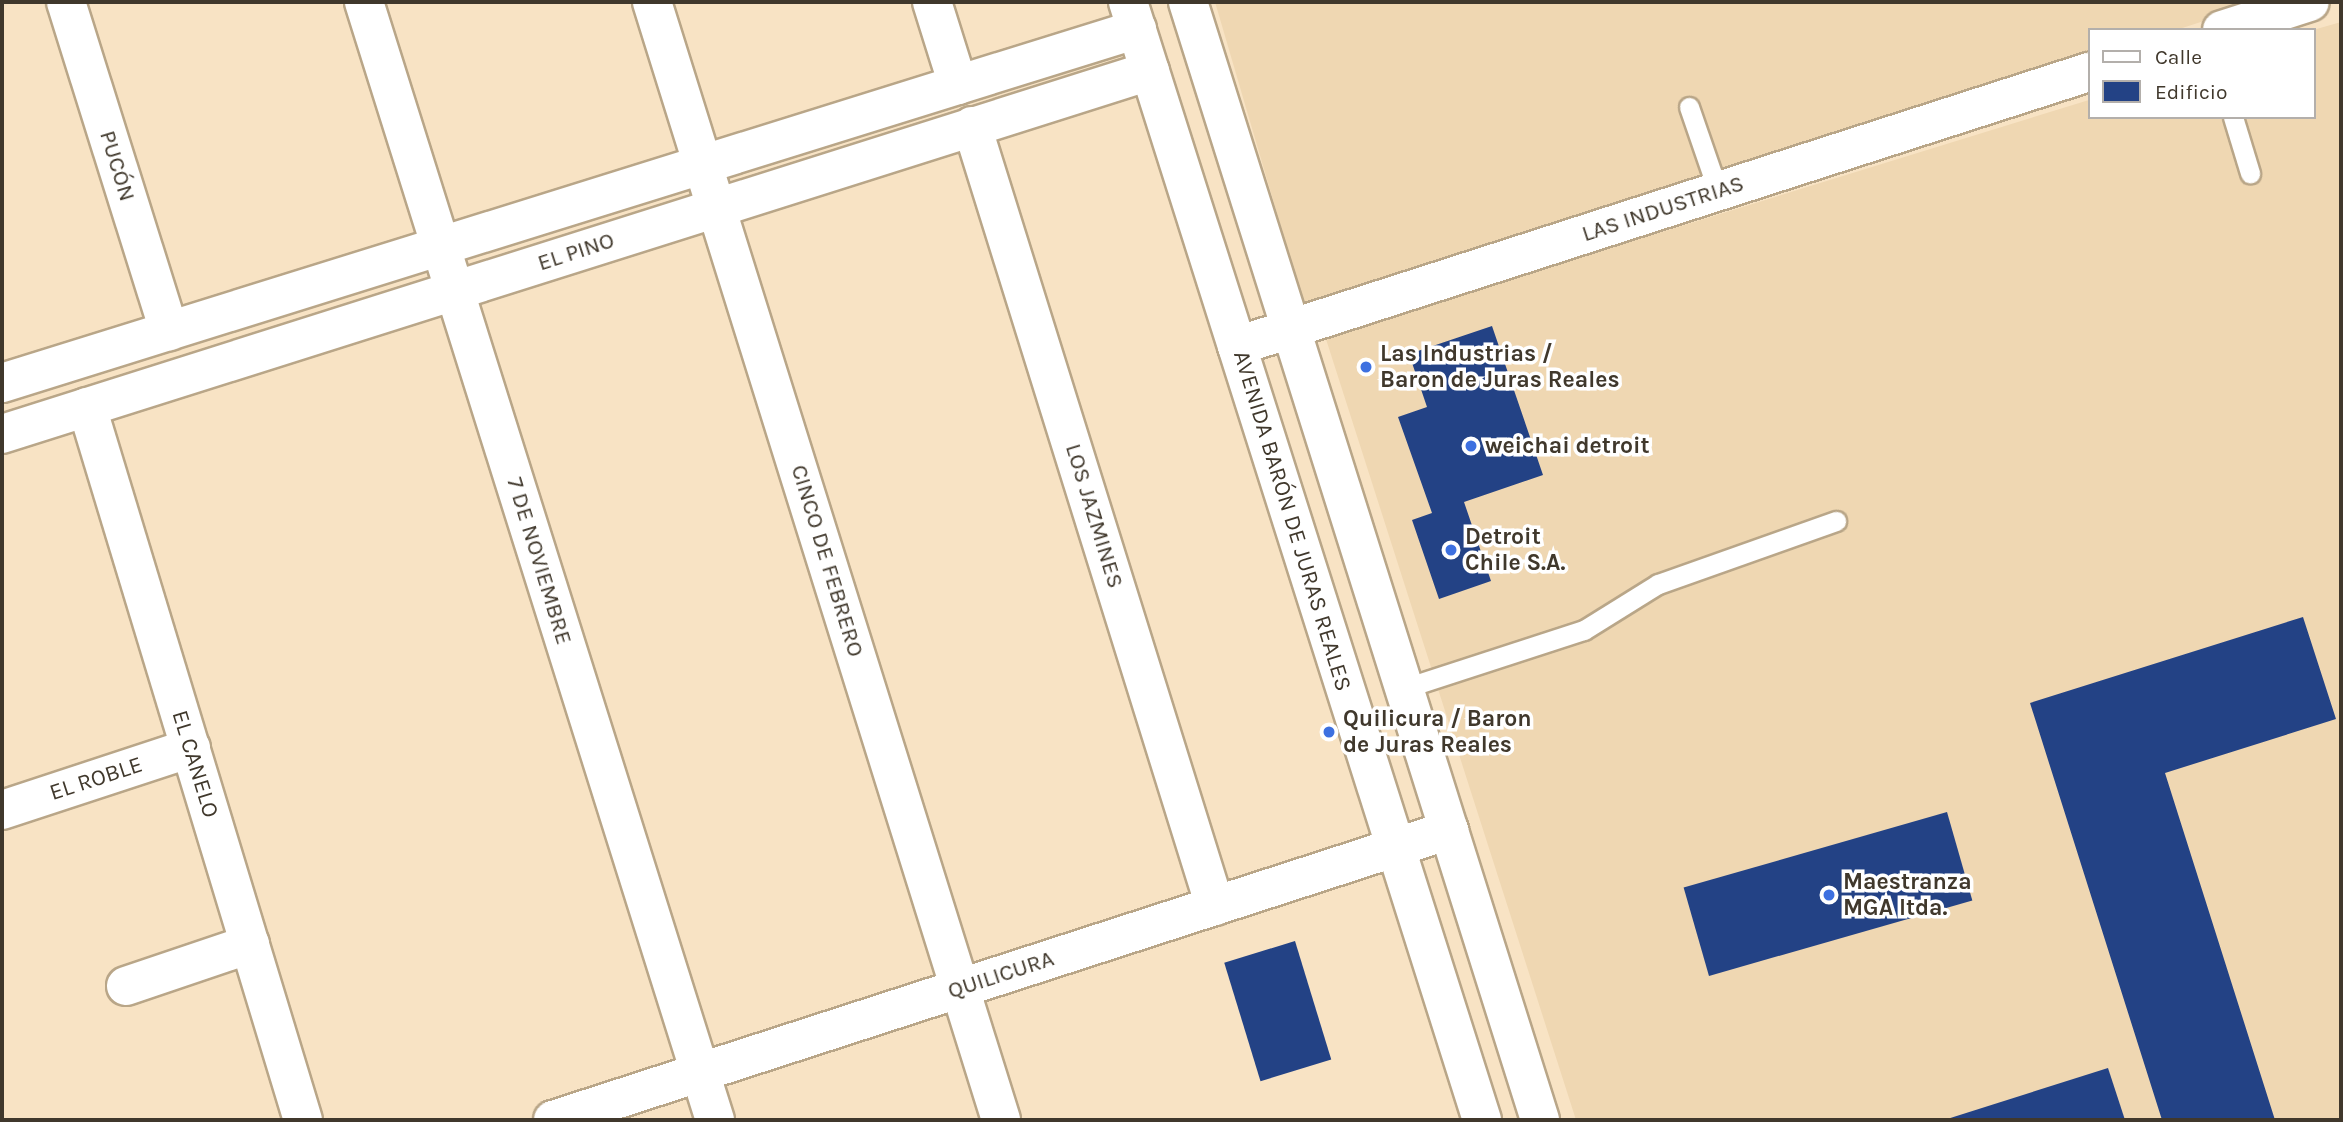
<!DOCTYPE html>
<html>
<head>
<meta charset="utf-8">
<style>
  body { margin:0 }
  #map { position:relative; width:2343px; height:1122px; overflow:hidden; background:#f8e3c4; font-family:Karla,sans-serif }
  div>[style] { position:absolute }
  .built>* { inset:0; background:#efd7b2 }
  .building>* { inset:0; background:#234285; transform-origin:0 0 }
  .roads { filter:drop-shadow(2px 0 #b9a688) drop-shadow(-2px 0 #b9a688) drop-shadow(0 2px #b9a688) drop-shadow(0 -2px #b9a688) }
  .lane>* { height:19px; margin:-9.5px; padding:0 9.5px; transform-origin:9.5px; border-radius:9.5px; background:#fff }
  .street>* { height:38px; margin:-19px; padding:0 19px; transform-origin:19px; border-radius:19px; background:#fff }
  .secondary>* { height:38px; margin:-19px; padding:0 19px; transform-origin:19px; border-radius:19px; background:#fff }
  .dots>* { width:19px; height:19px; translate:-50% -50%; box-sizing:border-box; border:4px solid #fff; border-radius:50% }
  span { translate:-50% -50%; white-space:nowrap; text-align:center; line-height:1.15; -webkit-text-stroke:7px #fff; paint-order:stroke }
  .street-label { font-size:23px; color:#40382c }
  .poi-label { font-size:23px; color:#40382c; font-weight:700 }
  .left { translate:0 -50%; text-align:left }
  .frame { position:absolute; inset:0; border:4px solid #40382c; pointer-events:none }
  .legend { position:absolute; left:2088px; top:28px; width:228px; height:91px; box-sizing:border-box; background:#fff; border:2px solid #b3afab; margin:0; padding:9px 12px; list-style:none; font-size:21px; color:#40382c }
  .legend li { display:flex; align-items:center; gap:14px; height:35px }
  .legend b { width:35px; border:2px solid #b3afab }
</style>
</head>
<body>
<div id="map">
  <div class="built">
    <div style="clip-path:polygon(1215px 2px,2263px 2px,2176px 30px,2089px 30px,2089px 57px,1305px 309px)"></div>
    <div style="clip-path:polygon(2341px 22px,2341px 1120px,1576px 1120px,1325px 336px,2089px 100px,2089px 117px,2313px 117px,2313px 30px)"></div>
  </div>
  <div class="building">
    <div style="clip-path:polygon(1492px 326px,1543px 475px,1464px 502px,1491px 581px,1439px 599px,1412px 520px,1432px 513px,1398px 417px,1427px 407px,1409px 354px)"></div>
    <div style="clip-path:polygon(2303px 617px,2336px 719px,2165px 773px,2275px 1120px,2162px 1120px,2030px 703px)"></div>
    <div style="left:1947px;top:812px;width:92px;height:274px;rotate:74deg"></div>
    <div style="left:1295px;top:941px;width:124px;height:74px;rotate:73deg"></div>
    <div style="clip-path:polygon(2108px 1068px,2125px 1120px,1944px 1120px)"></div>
  </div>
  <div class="roads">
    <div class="lane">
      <div style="left:1689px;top:107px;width:89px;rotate:71deg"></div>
      <div style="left:2233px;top:117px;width:59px;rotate:73.1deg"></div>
      <div style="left:1405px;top:688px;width:188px;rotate:-18deg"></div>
      <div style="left:1584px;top:630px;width:87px;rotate:-31.9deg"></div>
      <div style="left:1658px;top:584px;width:189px;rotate:-19.5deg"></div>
    </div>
    <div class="street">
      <div style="left:66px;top:2px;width:345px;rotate:72.6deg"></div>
      <div style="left:364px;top:2px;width:1172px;rotate:72.57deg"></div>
      <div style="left:652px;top:2px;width:1171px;rotate:72.66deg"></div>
      <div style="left:932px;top:2px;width:87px;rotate:72.6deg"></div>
      <div style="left:2222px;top:30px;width:92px;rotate:-17.7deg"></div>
      <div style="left:972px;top:126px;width:817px;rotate:72.7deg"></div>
      <div style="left:1237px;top:346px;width:895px;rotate:-17.83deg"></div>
      <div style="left:2px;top:383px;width:1189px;rotate:-17.32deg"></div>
      <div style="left:87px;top:407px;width:745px;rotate:73.15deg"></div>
      <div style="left:2px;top:434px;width:1204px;rotate:-17.55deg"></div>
      <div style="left:2px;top:810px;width:199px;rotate:-18.2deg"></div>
      <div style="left:126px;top:986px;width:131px;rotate:-18.7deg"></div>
    </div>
    <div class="secondary">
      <div style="left:1128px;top:2px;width:1173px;rotate:72.43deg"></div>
      <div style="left:1188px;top:2px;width:1172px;rotate:72.52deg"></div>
      <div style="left:553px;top:1120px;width:942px;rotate:-17.93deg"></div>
    </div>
  </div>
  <div class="dots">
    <div style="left:1366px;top:367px;background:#3d70e0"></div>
    <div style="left:1471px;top:446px;background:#3d70e0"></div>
    <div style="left:1451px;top:550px;background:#3d70e0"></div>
    <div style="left:1329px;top:732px;background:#3d70e0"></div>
    <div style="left:1829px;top:895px;background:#3d70e0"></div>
  </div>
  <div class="street-label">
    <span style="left:117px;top:166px;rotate:73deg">PUCÓN</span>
    <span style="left:1663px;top:209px;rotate:-18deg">LAS INDUSTRIAS</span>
    <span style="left:576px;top:252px;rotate:-18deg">EL PINO</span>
    <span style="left:1094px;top:516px;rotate:73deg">LOS JAZMINES</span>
    <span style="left:1292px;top:521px;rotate:73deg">AVENIDA BARÓN DE JURAS REALES</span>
    <span style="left:539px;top:561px;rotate:73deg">7 DE NOVIEMBRE</span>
    <span style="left:827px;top:561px;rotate:73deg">CINCO DE FEBRERO</span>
    <span style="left:195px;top:764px;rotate:73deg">EL CANELO</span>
    <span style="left:96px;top:779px;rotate:-18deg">EL ROBLE</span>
    <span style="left:1001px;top:975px;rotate:-18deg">QUILICURA</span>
  </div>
  <div class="poi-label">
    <span class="left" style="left:1380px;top:367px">Las Industrias /<br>Baron de Juras Reales</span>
    <span class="left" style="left:1485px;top:446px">weichai detroit</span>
    <span class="left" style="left:1465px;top:550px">Detroit<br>Chile S.A.</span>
    <span class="left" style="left:1343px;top:732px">Quilicura / Baron<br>de Juras Reales</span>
    <span class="left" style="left:1843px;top:895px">Maestranza<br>MGA ltda.</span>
  </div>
  <div class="frame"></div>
  <ul class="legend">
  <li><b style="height:9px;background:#fff"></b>Calle</li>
  <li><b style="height:19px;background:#234285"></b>Edificio</li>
  </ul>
</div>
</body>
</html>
